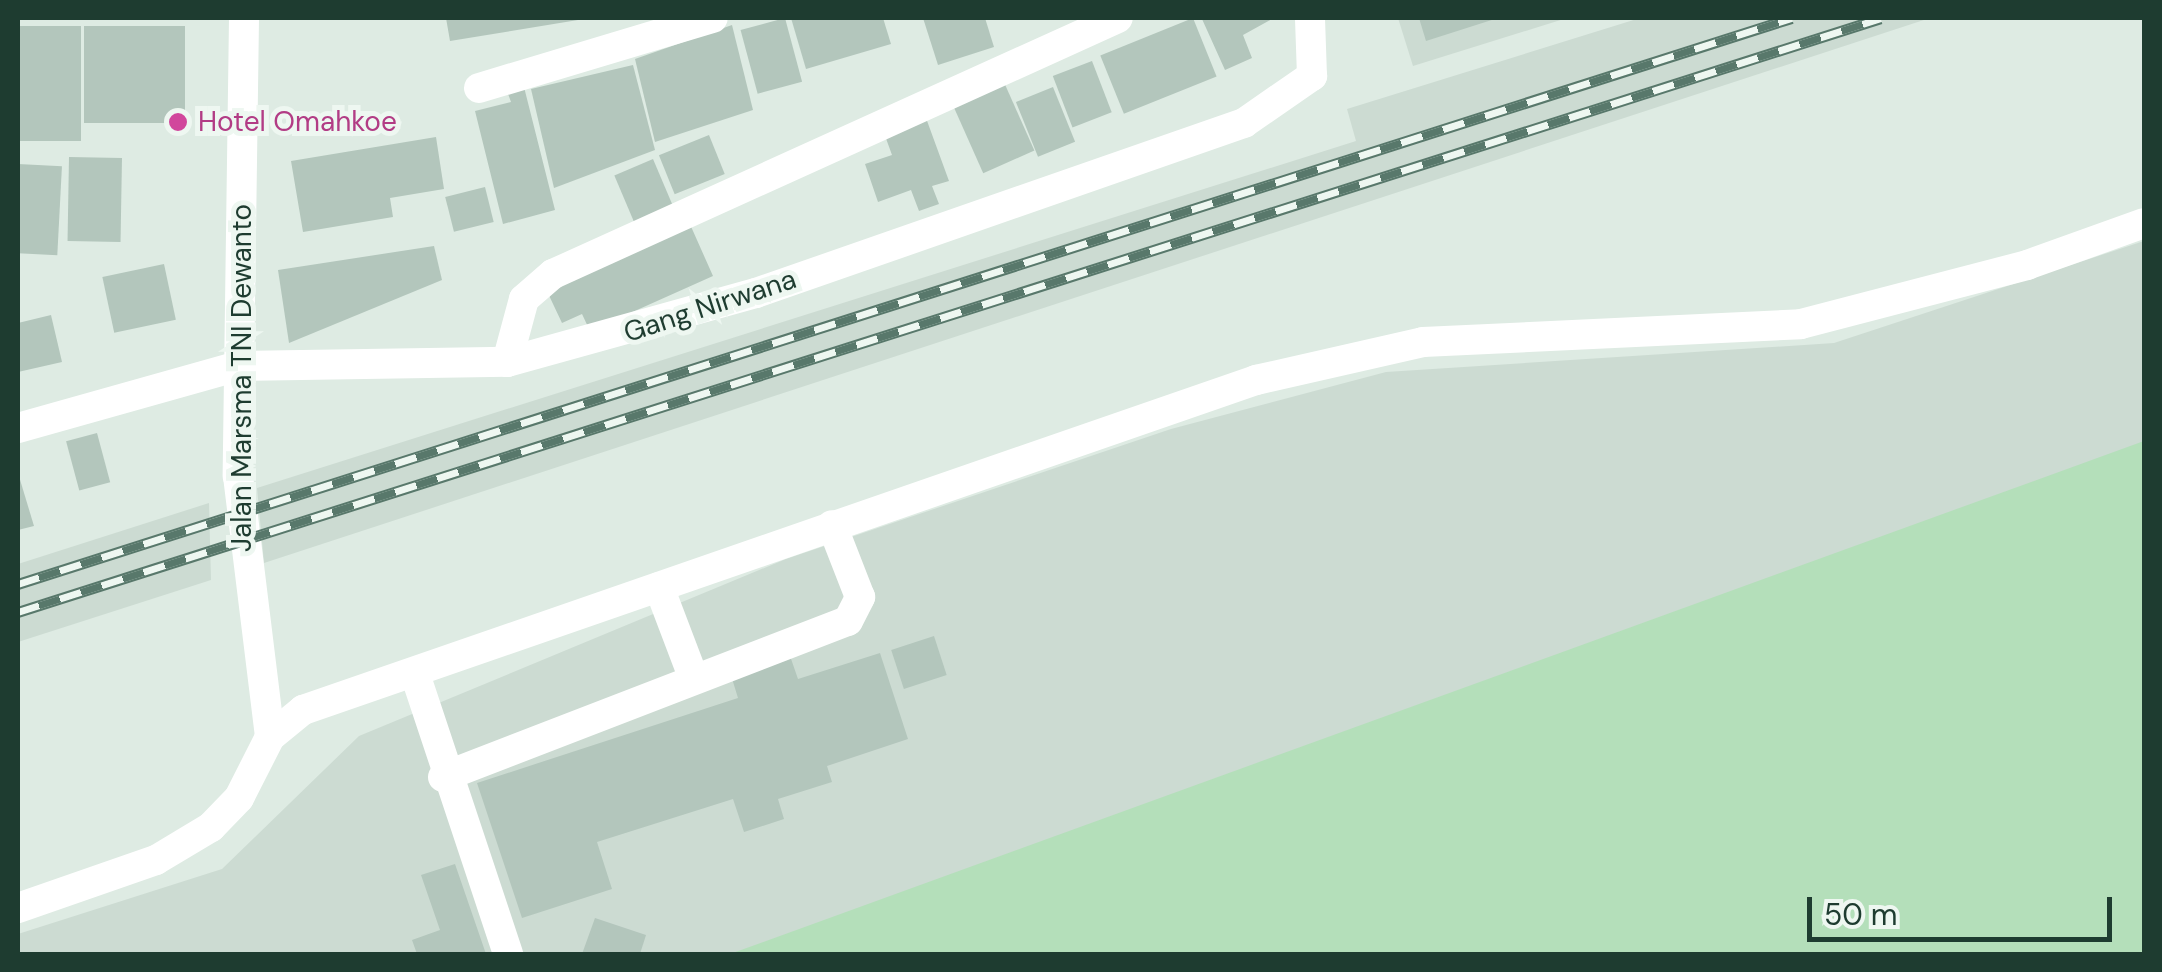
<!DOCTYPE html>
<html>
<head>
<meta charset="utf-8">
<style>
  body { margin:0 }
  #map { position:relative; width:2162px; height:972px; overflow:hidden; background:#deebe3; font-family:"DM Sans",sans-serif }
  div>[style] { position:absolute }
  .built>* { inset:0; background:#ccdbd2 }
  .green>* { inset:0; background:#b4dfba }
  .building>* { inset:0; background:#b3c6bc; transform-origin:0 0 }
  .minor>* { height:30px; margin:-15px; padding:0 15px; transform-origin:15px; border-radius:15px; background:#fff }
  .rail>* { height:11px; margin-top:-5.5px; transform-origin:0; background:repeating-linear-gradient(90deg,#eef7f1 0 22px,#58786b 0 44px); box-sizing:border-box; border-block:2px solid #58786b }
  .dots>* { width:28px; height:28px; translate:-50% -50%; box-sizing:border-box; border:5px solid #eef7f1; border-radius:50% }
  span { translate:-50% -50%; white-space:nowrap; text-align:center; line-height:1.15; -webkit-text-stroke:10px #eef7f1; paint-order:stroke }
  .hotel-label { font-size:28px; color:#b23c85 }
  .left { translate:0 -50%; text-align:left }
  .street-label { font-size:28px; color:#1e3c30 }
  .frame { position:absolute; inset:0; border:20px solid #1e3c30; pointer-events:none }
  .scale { position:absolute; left:1807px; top:897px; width:305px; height:45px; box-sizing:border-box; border:5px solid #1e3c30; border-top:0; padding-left:12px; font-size:30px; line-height:35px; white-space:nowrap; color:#1e3c30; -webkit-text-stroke:8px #eef7f1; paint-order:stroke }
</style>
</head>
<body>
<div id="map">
  <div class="built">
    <div style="clip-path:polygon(1398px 18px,1567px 18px,1413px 66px)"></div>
    <div style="clip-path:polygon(1640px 18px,1930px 18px,264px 563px,257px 488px,1356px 141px,1347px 109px)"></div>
    <div style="clip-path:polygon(2144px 241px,2144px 954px,18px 954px,18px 934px,222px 869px,359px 736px,786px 559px,1171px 429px,1386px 372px,1834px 343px)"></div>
    <div style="clip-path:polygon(209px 503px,211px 580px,18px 642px,18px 564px)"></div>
  </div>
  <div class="green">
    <div style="clip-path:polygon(2144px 441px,2144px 954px,730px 954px)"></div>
  </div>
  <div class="building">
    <div style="clip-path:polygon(446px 18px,577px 18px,578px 20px,450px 41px)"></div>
    <div style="left:785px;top:18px;width:66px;height:46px;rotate:75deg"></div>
    <div style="clip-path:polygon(791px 18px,883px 18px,891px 44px,806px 69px)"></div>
    <div style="clip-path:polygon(923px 18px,985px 18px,994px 47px,938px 65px)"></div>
    <div style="left:1193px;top:18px;width:63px;height:100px;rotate:68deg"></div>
    <div style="clip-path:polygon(1274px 18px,1243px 35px,1252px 58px,1225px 70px,1202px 19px)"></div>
    <div style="clip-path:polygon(1419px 18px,1498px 18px,1426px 41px)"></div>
    <div style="clip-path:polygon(732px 25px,753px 110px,655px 142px,635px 59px)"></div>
    <div style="left:18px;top:26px;width:63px;height:115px"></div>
    <div style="left:84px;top:26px;width:101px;height:97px"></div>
    <div style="left:1092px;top:61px;width:55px;height:42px;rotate:69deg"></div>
    <div style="clip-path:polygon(633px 65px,655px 150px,554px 188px,531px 89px)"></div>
    <div style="left:999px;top:71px;width:87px;height:56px;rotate:66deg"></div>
    <div style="clip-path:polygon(524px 87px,555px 210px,503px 224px,475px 111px,511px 102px,507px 91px)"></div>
    <div style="left:1053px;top:87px;width:59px;height:40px;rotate:68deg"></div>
    <div style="clip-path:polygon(926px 118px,949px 181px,932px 186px,939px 204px,919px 211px,911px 190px,878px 202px,865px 164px,892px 155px,884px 133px)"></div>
    <div style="left:709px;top:135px;width:42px;height:54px;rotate:68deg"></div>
    <div style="clip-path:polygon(436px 137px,444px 189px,390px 198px,393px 217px,303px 232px,291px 161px)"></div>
    <div style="left:69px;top:157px;width:53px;height:84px;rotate:1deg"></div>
    <div style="left:653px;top:159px;width:60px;height:42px;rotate:67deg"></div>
    <div style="left:18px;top:164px;width:44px;height:89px;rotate:3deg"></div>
    <div style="left:485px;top:187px;width:36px;height:41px;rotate:76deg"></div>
    <div style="clip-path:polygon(689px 222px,713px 276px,590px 331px,582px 314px,562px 323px,545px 287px)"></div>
    <div style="clip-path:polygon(434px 246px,442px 280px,289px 343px,278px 270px)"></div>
    <div style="left:164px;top:264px;width:57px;height:63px;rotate:78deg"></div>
    <div style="clip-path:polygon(51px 315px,62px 362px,18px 372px,18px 323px)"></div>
    <div style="left:97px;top:433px;width:51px;height:32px;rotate:75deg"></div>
    <div style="clip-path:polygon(18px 473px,34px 526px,18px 530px)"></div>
    <div style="left:934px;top:636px;width:41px;height:45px;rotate:72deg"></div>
    <div style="clip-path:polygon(789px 653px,798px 679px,880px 653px,908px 739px,827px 766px,832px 782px,778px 799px,784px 819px,744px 832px,733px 799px,597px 842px,612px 889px,522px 918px,477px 783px,738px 698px,730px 672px)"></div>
    <div style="clip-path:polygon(455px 864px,486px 954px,417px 954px,412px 940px,440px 930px,421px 875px)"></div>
    <div style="clip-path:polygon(595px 918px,646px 935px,640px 954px,582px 954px)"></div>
  </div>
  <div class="minor">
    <div style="left:244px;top:18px;width:458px;rotate:90.8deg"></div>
    <div style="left:238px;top:476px;width:263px;rotate:83deg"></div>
    <div style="left:479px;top:88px;width:244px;rotate:-16.7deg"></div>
    <div style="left:507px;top:362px;width:65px;rotate:-74.9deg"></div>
    <div style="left:524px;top:299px;width:38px;rotate:-41deg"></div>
    <div style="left:553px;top:274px;width:620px;rotate:-24.38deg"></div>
    <div style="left:18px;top:428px;width:230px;rotate:-15.7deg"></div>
    <div style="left:239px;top:366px;width:268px;rotate:-0.9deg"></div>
    <div style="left:507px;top:362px;width:258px;rotate:-15.5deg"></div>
    <div style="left:756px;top:293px;width:517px;rotate:-19.21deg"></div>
    <div style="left:1244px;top:123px;width:83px;rotate:-34.7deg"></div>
    <div style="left:1312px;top:76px;width:58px;rotate:-92deg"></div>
    <div style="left:659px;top:587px;width:98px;rotate:69.2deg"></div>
    <div style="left:415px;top:674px;width:295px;rotate:71.6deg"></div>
    <div style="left:443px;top:777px;width:434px;rotate:-21.1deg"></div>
    <div style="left:848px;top:621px;width:27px;rotate:-63deg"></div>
    <div style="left:860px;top:597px;width:77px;rotate:-111.3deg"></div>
    <div style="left:18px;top:908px;width:146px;rotate:-19.2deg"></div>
    <div style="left:156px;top:860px;width:64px;rotate:-31deg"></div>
    <div style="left:211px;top:827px;width:40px;rotate:-46deg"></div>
    <div style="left:239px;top:798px;width:68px;rotate:-63.1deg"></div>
    <div style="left:270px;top:737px;width:43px;rotate:-39.3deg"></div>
    <div style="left:303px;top:710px;width:1009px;rotate:-19.1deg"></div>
    <div style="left:1256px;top:380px;width:171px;rotate:-12.8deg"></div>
    <div style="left:1423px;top:342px;width:378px;rotate:-2.7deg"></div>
    <div style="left:1801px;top:324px;width:234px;rotate:-14.6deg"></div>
    <div style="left:2027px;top:265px;width:124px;rotate:-19.7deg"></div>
  </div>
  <div class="rail">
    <div style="left:18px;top:584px;width:1862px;rotate:-17.7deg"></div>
    <div style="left:18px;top:612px;width:1955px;rotate:-17.68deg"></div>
  </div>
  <div class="dots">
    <div style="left:178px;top:122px;background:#d1479c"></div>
  </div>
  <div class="hotel-label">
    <span class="left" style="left:198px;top:122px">Hotel Omahkoe</span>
  </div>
  <div class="street-label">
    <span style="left:710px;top:306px;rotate:-18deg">Gang Nirwana</span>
    <span style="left:242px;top:378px;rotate:-90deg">Jalan Marsma TNI Dewanto</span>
  </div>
  <div class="frame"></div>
  <div class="scale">50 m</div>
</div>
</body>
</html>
